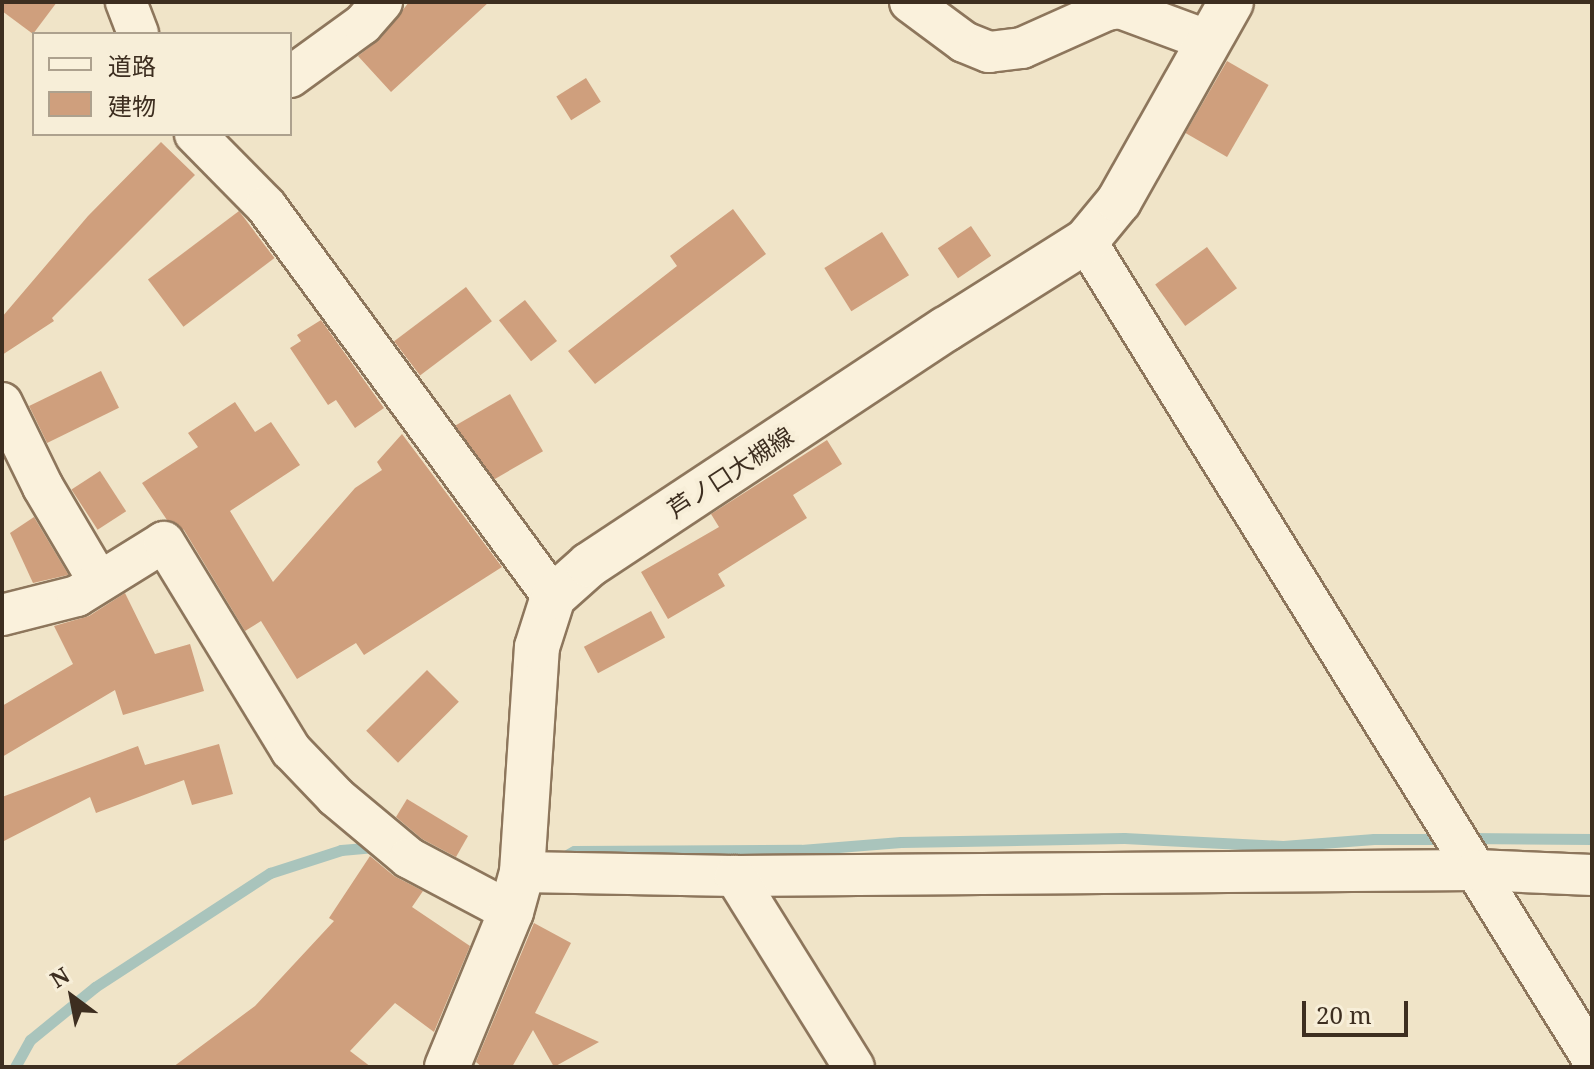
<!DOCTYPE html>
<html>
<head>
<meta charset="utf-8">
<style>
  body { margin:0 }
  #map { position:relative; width:1594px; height:1069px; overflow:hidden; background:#f0e4c8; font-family:"Noto Serif","Noto Sans JP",serif }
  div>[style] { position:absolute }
  .stream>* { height:11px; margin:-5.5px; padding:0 5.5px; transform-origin:5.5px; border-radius:5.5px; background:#a9c4bc }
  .building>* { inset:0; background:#cf9f7d; transform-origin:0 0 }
  .roads { filter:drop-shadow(2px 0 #8d765c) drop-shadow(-2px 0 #8d765c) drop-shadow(0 2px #8d765c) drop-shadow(0 -2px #8d765c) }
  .minor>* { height:40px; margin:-20px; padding:0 20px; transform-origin:20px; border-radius:20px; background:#faf1dc }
  .secondary>* { height:44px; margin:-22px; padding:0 22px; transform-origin:22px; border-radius:22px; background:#faf1dc }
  span { translate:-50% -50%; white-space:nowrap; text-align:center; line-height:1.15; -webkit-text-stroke:8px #f7eed8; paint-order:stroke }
  .street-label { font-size:24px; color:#3d2e20 }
  .frame { position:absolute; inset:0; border:4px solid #3d2e20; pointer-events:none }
  .legend { position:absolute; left:32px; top:32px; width:260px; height:104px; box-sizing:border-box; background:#f7eed8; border:2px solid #ada18e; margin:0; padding:10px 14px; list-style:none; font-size:24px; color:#3d2e20 }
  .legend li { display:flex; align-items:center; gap:16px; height:40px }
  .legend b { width:40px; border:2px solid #ada18e }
  .north { position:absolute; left:32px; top:957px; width:80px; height:80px; -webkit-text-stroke:6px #f7eed8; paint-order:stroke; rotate:328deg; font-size:22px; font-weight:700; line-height:32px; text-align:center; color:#3d2e20 }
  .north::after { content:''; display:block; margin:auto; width:28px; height:36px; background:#3d2e20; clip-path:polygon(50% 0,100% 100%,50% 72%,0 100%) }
  .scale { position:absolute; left:1302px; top:1001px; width:106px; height:36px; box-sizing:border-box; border:4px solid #3d2e20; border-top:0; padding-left:10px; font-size:24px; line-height:28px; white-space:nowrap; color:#3d2e20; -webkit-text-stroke:6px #f7eed8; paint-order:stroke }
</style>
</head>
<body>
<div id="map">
  <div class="stream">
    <div style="left:1465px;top:838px;width:127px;rotate:0.5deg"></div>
    <div style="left:560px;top:859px;width:16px;rotate:-30deg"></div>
    <div style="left:574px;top:851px;width:227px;rotate:-0.3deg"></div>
    <div style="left:801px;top:850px;width:100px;rotate:-4.6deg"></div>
    <div style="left:901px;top:842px;width:223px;rotate:-1deg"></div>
    <div style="left:1124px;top:838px;width:159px;rotate:2.9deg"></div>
    <div style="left:1283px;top:846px;width:91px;rotate:-4.4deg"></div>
    <div style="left:1374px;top:839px;width:74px"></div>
    <div style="left:15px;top:1067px;width:31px;rotate:-61deg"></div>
    <div style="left:30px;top:1040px;width:84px;rotate:-39.2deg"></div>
    <div style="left:95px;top:987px;width:209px;rotate:-33.1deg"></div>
    <div style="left:270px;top:873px;width:75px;rotate:-17.9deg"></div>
    <div style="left:341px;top:850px;width:36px;rotate:-5deg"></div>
  </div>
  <div class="building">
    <div style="clip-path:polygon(2px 2px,57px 2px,33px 34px,2px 11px)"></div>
    <div style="clip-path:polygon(409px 2px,489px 2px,391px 92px,358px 56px,380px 39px)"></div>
    <div style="left:1227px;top:61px;width:48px;height:83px;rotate:30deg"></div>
    <div style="left:586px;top:78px;width:28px;height:35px;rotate:58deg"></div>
    <div style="clip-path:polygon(161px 142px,195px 175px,52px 318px,54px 321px,2px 355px,2px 317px,88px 216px)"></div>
    <div style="clip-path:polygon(733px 209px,766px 254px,595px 384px,568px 351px,677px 266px,670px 256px)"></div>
    <div style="left:239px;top:211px;width:59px;height:114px;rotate:53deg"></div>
    <div style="left:971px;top:226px;width:36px;height:40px;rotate:56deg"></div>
    <div style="left:882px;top:232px;width:51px;height:68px;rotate:58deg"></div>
    <div style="left:1207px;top:247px;width:51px;height:64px;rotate:54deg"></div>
    <div style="left:466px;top:287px;width:43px;height:90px;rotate:53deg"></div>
    <div style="left:525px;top:300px;width:52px;height:33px;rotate:52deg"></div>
    <div style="clip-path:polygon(321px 320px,384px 408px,355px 428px,336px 400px,328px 405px,290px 348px,301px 341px,297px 335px)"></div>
    <div style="left:101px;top:371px;width:41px;height:80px;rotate:64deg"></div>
    <div style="left:510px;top:394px;width:66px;height:63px;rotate:60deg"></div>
    <div style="clip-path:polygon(235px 402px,255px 432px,271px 422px,300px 465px,230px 511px,273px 582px,355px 488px,382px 470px,377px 462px,402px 434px,502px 567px,364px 655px,356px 643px,297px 679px,261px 621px,245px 631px,184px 530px,167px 520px,142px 483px,198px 447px,188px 433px)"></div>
    <div style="clip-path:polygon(827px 440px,842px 464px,793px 495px,807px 518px,718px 574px,725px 586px,668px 619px,641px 572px,719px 527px,711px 514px)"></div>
    <div style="left:100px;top:471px;width:48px;height:34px;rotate:57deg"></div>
    <div style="clip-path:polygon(34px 517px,68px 574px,68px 575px,33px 583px,10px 533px)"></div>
    <div style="clip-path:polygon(125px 593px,155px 654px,190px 644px,204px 691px,123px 715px,115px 690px,2px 757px,2px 706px,73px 664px,54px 626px,89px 616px)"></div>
    <div style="left:651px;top:611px;width:30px;height:76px;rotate:62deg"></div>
    <div style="left:427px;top:670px;width:45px;height:86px;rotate:45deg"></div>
    <div style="clip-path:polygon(219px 744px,233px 794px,192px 805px,184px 780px,96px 813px,90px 797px,2px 842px,2px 797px,138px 746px,145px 765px)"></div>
    <div style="clip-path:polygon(407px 799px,468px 836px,456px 857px,422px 839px,396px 817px)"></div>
    <div style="clip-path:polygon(370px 856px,394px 876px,423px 891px,412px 907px,470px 946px,434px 1032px,395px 1003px,350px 1051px,371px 1067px,173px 1067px,255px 1006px,334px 921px,329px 918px)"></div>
    <div style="clip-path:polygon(534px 923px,571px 943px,535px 1013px,599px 1042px,554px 1067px,533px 1030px,512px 1067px,482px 1067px,476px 1062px)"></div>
  </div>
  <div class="roads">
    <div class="minor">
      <div style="left:126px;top:2px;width:34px;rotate:69deg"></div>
      <div style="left:910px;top:2px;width:67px;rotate:36.5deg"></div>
      <div style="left:964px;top:42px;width:27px;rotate:22deg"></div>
      <div style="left:989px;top:52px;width:33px;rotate:-7deg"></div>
      <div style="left:1022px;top:48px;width:93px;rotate:-24.1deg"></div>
      <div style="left:1107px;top:10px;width:13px;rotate:-9deg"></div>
      <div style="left:1120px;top:8px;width:95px;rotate:20.3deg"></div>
      <div style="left:290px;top:77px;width:90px;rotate:-36deg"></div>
      <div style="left:363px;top:24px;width:29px;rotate:-49deg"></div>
      <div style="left:195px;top:134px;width:101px;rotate:45.4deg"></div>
      <div style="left:266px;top:206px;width:485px;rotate:53.7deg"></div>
      <div style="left:1086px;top:241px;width:961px;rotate:58.23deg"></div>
      <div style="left:2px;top:403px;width:93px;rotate:64deg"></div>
      <div style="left:43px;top:487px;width:108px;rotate:59.4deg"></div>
      <div style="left:2px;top:615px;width:77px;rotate:-14.2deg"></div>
      <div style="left:77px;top:596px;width:102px;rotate:-31.8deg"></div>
      <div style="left:164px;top:542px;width:244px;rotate:58.6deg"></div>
      <div style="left:291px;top:750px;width:65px;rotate:46.2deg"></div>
      <div style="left:336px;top:797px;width:95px;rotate:39.9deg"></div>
      <div style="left:409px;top:858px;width:115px;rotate:27.9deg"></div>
      <div style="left:522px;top:872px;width:213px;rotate:1.1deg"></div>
      <div style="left:735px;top:876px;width:741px;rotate:-0.46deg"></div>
      <div style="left:1476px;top:870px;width:116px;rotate:2.5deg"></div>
      <div style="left:735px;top:876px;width:225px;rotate:58.1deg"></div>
    </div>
    <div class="secondary">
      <div style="left:447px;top:1067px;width:168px;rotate:-67.6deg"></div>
      <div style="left:511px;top:912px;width:41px;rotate:-74.6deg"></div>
      <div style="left:522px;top:872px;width:225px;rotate:-86.2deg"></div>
      <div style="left:537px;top:647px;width:52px;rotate:-72.3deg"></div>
      <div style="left:553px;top:597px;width:48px;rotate:-41.6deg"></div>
      <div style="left:589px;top:565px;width:428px;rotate:-33.5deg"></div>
      <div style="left:946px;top:329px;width:165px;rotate:-32.2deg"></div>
      <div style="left:1086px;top:241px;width:52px;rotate:-50.5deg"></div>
      <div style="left:1119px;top:201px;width:228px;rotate:-60.6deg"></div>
    </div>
  </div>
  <div class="street-label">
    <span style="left:730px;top:472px;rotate:-33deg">芦ノ口大槻線</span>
  </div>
  <div class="frame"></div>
  <ul class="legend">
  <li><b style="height:10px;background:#faf1dc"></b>道路</li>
  <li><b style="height:22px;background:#cf9f7d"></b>建物</li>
  </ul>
  <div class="north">N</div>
  <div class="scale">20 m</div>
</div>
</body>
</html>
